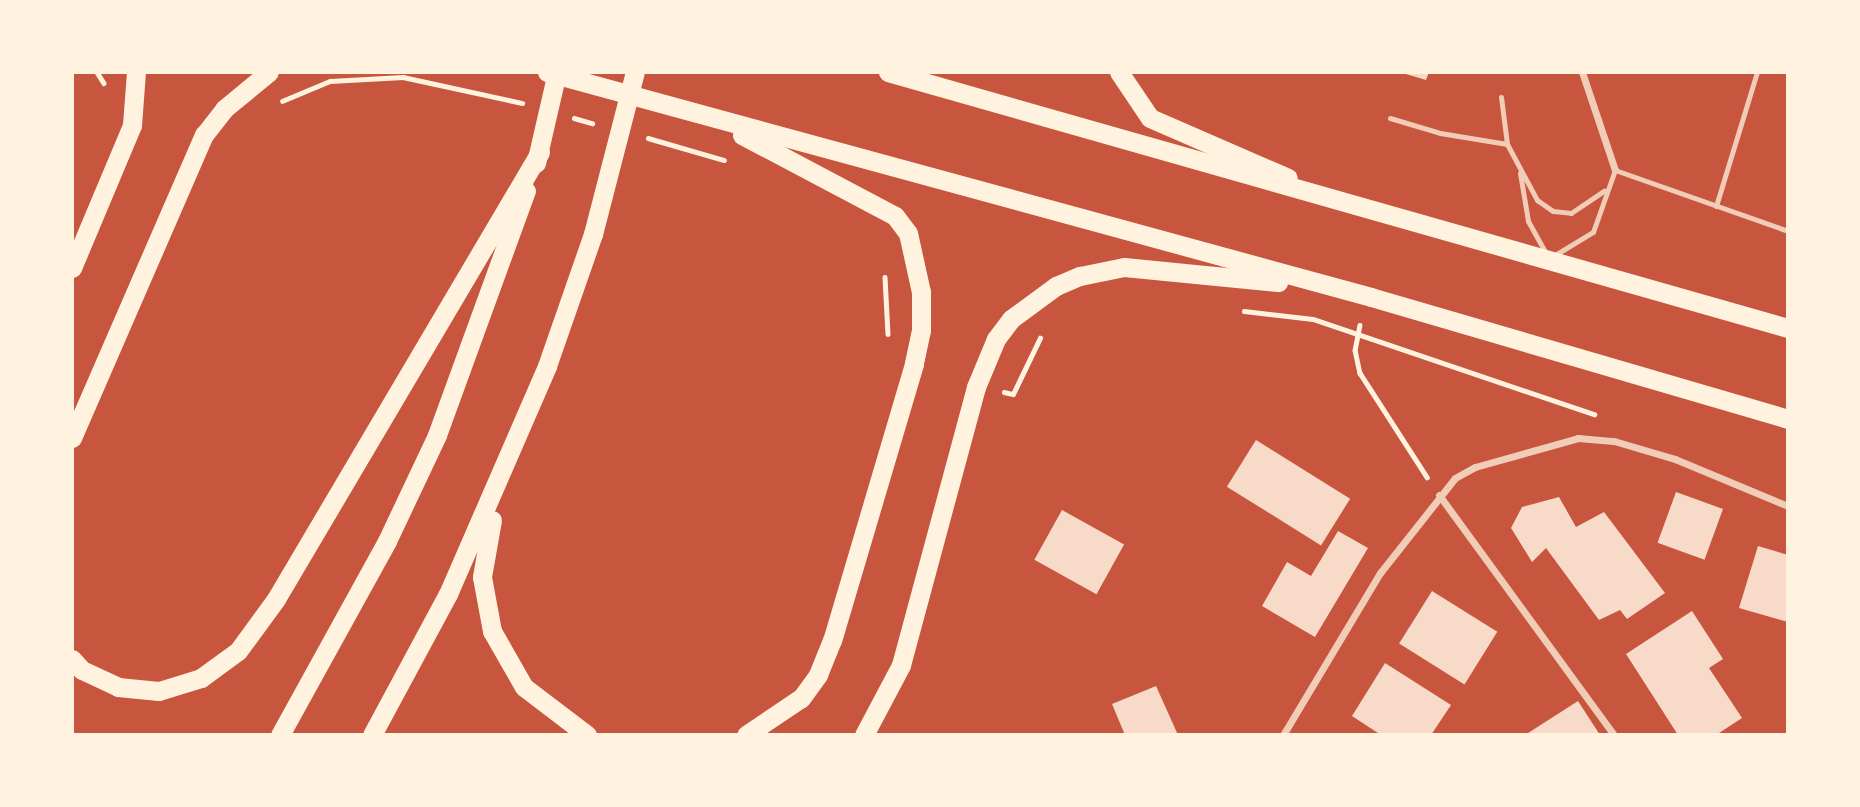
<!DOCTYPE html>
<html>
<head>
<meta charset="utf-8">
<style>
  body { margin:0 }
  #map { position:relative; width:1860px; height:807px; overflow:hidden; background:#c8553d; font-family:Roboto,sans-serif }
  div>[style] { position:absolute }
  .building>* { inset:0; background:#f7dbc8; transform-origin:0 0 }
  .path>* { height:4.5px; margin:-2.25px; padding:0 2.25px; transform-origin:2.25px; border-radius:2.25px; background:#fff3e0 }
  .service>* { height:5px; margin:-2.5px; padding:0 2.5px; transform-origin:2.5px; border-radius:2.5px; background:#f1ccb7 }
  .minor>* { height:7px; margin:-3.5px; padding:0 3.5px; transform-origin:3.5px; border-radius:3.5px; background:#f1ccb7 }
  .trunk>* { height:19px; margin:-9.5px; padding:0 9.5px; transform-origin:9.5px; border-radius:9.5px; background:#fff3e0 }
  span { translate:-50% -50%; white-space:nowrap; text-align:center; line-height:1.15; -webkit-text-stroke:5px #fff3e0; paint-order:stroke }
  .frame { position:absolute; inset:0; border:74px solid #fff3e0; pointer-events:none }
</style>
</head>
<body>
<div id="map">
  <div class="building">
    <div style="clip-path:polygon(1399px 72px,1429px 72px,1426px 80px)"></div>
    <div style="left:1256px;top:440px;width:111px;height:55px;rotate:32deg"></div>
    <div style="left:1676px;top:492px;width:50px;height:54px;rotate:20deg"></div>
    <div style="clip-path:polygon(1559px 497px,1576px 527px,1604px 512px,1665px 593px,1627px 619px,1620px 610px,1599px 620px,1546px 548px,1532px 562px,1511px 528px,1522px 507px)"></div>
    <div style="left:1062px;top:510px;width:71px;height:57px;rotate:29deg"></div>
    <div style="clip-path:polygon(1338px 531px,1368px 548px,1315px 637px,1262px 606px,1287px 562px,1311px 576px)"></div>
    <div style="clip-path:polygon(1758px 546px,1788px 555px,1788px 622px,1739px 608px)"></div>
    <div style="left:1432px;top:591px;width:77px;height:62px;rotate:32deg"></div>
    <div style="clip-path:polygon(1692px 611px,1723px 659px,1709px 668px,1742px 718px,1716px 735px,1678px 735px,1626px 654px)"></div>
    <div style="clip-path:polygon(1385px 663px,1451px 705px,1431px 735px,1381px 735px,1352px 716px)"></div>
    <div style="clip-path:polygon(1156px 686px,1178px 735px,1125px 735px,1112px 704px)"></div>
    <div style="clip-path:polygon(1578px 701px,1600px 735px,1525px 735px)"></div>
  </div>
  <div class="path">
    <div style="left:97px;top:72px;width:13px;rotate:58deg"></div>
    <div style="left:282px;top:101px;width:52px;rotate:-22.6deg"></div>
    <div style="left:330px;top:81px;width:73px;rotate:-3.1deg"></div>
    <div style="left:403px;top:77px;width:122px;rotate:12.3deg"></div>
    <div style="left:574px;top:118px;width:19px;rotate:16deg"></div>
    <div style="left:648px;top:138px;width:79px;rotate:16.1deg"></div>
    <div style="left:885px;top:277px;width:57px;rotate:87deg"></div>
    <div style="left:1244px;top:311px;width:69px;rotate:6.6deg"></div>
    <div style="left:1313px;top:319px;width:297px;rotate:18.7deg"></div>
    <div style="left:1360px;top:325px;width:25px;rotate:101deg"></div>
    <div style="left:1355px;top:350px;width:24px;rotate:78deg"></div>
    <div style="left:1360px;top:373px;width:124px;rotate:57.2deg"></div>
    <div style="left:1004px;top:392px;width:9px;rotate:13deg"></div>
    <div style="left:1013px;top:394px;width:62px;rotate:-64.3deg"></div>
  </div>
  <div class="service">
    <div style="left:1501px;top:97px;width:47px;rotate:82.7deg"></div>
    <div style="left:1507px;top:144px;width:64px;rotate:61.8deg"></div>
    <div style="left:1537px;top:200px;width:19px;rotate:35deg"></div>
    <div style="left:1553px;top:211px;width:18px;rotate:6deg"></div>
    <div style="left:1571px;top:213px;width:40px;rotate:-34deg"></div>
    <div style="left:1390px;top:118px;width:52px;rotate:16.7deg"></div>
    <div style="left:1440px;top:133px;width:68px;rotate:9.3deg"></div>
    <div style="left:1520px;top:173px;width:49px;rotate:80.5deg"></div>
    <div style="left:1528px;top:221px;width:38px;rotate:61deg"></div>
    <div style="left:1716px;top:206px;width:140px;rotate:-73deg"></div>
    <div style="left:1555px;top:255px;width:44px;rotate:-31.2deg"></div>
    <div style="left:1593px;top:232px;width:66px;rotate:-70.5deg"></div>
    <div style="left:1615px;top:170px;width:183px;rotate:19.4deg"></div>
  </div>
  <div class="minor">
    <div style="left:1582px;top:72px;width:103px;rotate:71.4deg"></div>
    <div style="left:1439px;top:495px;width:297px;rotate:53.9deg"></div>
    <div style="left:1283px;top:735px;width:189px;rotate:-59.1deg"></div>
    <div style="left:1380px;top:573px;width:121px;rotate:-51.7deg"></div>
    <div style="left:1455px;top:478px;width:23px;rotate:-29deg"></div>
    <div style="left:1475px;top:467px;width:107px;rotate:-15.7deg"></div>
    <div style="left:1578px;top:438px;width:36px;rotate:5deg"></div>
    <div style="left:1614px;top:441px;width:64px;rotate:16.4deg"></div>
    <div style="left:1675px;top:459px;width:122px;rotate:22.6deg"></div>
  </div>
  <div class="trunk">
    <div style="left:547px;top:72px;width:854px;rotate:15.27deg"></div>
    <div style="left:1371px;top:297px;width:434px;rotate:16.3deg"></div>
    <div style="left:888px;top:72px;width:936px;rotate:15.88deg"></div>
    <div style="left:1119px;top:72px;width:55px;rotate:56deg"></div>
    <div style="left:1150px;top:118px;width:150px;rotate:23.5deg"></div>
    <div style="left:742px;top:135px;width:173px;rotate:27.9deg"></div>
    <div style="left:895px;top:216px;width:21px;rotate:53deg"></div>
    <div style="left:908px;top:233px;width:60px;rotate:77.6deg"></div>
    <div style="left:921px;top:292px;width:38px;rotate:90deg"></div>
    <div style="left:921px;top:330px;width:35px;rotate:102deg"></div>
    <div style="left:914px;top:364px;width:288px;rotate:106.5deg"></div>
    <div style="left:832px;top:640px;width:38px;rotate:112deg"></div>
    <div style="left:818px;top:675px;width:29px;rotate:126deg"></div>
    <div style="left:801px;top:698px;width:66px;rotate:146.1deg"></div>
    <div style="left:536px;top:163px;width:93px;rotate:-77deg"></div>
    <div style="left:72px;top:268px;width:155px;rotate:-67.2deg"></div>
    <div style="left:132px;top:125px;width:53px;rotate:-85.7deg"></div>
    <div style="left:72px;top:438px;width:331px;rotate:-66.5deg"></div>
    <div style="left:204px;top:135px;width:33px;rotate:-52deg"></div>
    <div style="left:224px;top:109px;width:58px;rotate:-39.4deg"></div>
    <div style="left:492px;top:520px;width:58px;rotate:100deg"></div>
    <div style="left:482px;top:577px;width:55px;rotate:79.5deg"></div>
    <div style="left:492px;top:631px;width:64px;rotate:60.3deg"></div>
    <div style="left:524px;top:687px;width:79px;rotate:37.3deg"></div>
    <div style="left:72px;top:659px;width:15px;rotate:48deg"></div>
    <div style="left:82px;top:670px;width:40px;rotate:25deg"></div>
    <div style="left:118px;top:687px;width:41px;rotate:5.6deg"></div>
    <div style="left:159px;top:691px;width:44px;rotate:-17.2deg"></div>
    <div style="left:201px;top:678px;width:46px;rotate:-36.1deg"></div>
    <div style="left:238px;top:651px;width:64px;rotate:-53.8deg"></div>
    <div style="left:276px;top:599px;width:519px;rotate:-59.43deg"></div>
    <div style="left:280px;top:735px;width:222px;rotate:-61.1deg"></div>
    <div style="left:387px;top:541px;width:117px;rotate:-64.7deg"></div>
    <div style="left:437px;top:435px;width:260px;rotate:-70deg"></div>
    <div style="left:372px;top:735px;width:160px;rotate:-61.7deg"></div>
    <div style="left:448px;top:594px;width:249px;rotate:-66.5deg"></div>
    <div style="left:547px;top:366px;width:140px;rotate:-70.8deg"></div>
    <div style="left:593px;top:234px;width:167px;rotate:-75.5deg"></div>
    <div style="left:864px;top:735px;width:79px;rotate:-62.1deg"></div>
    <div style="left:901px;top:665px;width:288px;rotate:-74.9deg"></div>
    <div style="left:976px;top:387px;width:52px;rotate:-67.4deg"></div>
    <div style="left:996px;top:339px;width:25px;rotate:-53deg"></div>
    <div style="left:1011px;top:319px;width:56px;rotate:-36.3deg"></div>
    <div style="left:1056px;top:286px;width:26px;rotate:-23deg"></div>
    <div style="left:1080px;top:276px;width:45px;rotate:-11.6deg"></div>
    <div style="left:1124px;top:267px;width:155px;rotate:5.6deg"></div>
  </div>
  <div class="frame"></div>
</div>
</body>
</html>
